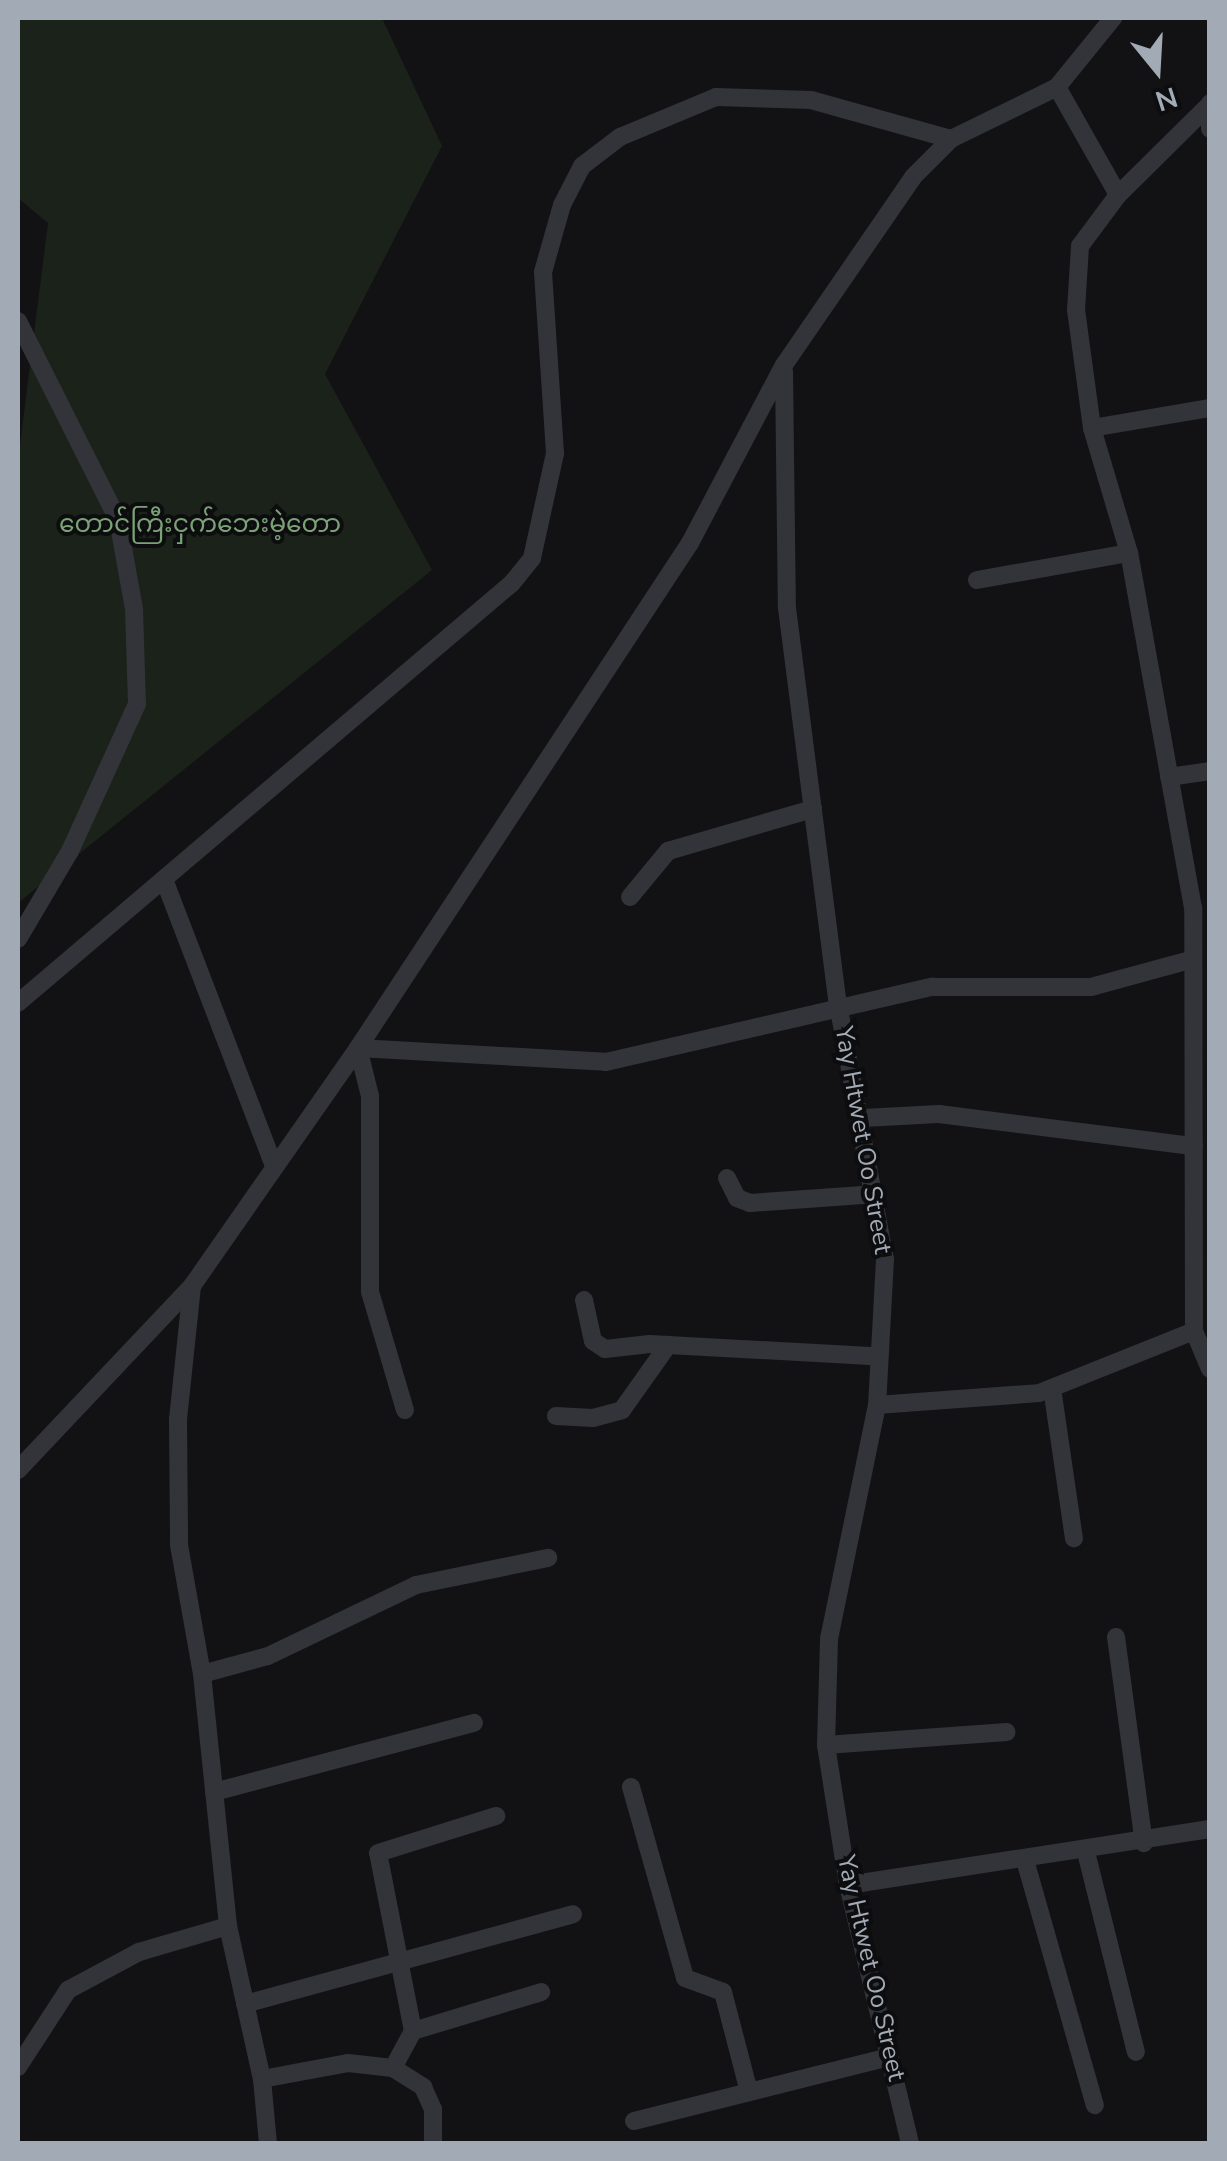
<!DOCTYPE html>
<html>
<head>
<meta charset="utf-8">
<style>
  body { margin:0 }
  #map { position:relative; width:1227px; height:2161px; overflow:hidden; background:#121214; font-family:"Nunito Sans","Noto Sans Myanmar",sans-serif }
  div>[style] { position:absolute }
  .green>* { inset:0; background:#1a221a }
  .street>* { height:18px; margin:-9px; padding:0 9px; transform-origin:9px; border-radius:9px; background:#323439 }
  span { translate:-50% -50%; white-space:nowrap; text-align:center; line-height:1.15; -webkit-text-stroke:8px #0d0d0f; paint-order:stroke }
  .park-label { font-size:25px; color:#7ba277 }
  .street-label { font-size:25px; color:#a2abb5 }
  .frame { position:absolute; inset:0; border:20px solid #a2abb5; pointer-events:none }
  .north { position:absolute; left:1107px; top:20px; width:100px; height:100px; -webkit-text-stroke:8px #0d0d0f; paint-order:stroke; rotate:162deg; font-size:28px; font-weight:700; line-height:40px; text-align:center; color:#a2abb5 }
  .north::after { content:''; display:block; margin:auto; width:35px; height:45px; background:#a2abb5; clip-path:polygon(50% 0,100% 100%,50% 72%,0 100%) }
</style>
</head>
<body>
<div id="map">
  <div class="green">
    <div style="clip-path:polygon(18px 18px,382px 18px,442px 146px,325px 374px,432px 570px,18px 903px,18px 461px,48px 223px,18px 198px)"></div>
  </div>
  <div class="street">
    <div style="left:1057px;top:87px;width:124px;rotate:60.5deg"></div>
    <div style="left:1210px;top:103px;width:26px;rotate:90deg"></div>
    <div style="left:18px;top:321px;width:223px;rotate:63.3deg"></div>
    <div style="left:118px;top:520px;width:90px;rotate:79.8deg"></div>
    <div style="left:134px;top:609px;width:95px;rotate:88.2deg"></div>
    <div style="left:137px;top:704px;width:162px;rotate:114.5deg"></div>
    <div style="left:70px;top:851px;width:102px;rotate:120.6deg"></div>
    <div style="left:784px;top:371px;width:237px;rotate:89.3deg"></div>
    <div style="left:787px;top:608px;width:399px;rotate:82.7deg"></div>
    <div style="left:838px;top:1004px;width:259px;rotate:79.6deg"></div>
    <div style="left:885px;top:1259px;width:146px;rotate:93.1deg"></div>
    <div style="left:877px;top:1405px;width:239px;rotate:101.6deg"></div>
    <div style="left:829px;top:1639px;width:106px;rotate:91.6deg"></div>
    <div style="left:826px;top:1745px;width:142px;rotate:81.1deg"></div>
    <div style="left:848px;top:1885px;width:266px;rotate:76.5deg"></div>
    <div style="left:1092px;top:428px;width:120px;rotate:-9.6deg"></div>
    <div style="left:977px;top:580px;width:154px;rotate:-10.1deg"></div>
    <div style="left:1169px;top:777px;width:41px;rotate:-8.3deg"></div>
    <div style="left:165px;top:882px;width:302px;rotate:69deg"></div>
    <div style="left:630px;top:897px;width:60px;rotate:-50.4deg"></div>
    <div style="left:668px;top:851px;width:151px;rotate:-16.2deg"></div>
    <div style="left:18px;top:1003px;width:648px;rotate:-40.37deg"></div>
    <div style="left:512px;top:583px;width:32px;rotate:-51deg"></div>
    <div style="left:532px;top:558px;width:107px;rotate:-77.6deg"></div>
    <div style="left:555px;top:453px;width:181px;rotate:-93.8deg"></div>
    <div style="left:543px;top:272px;width:70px;rotate:-74.2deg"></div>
    <div style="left:562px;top:205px;width:44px;rotate:-62.9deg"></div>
    <div style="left:582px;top:166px;width:48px;rotate:-37.3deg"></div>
    <div style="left:620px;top:137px;width:104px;rotate:-22.6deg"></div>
    <div style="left:716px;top:97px;width:95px;rotate:1.8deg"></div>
    <div style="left:811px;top:100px;width:145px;rotate:15.6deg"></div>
    <div style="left:863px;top:1118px;width:76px;rotate:-3deg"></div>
    <div style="left:939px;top:1114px;width:257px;rotate:7.2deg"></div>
    <div style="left:727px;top:1178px;width:22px;rotate:63deg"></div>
    <div style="left:737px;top:1198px;width:14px;rotate:21deg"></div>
    <div style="left:750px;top:1203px;width:127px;rotate:-4.1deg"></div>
    <div style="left:192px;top:1286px;width:135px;rotate:96deg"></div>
    <div style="left:178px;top:1420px;width:125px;rotate:89.5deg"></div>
    <div style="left:179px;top:1545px;width:131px;rotate:79.9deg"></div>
    <div style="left:202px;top:1674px;width:253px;rotate:84.1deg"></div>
    <div style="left:228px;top:1926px;width:157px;rotate:77.5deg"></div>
    <div style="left:262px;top:2079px;width:65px;rotate:84.7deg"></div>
    <div style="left:584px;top:1300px;width:42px;rotate:77.6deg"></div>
    <div style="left:593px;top:1341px;width:14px;rotate:34deg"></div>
    <div style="left:605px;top:1349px;width:45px;rotate:-6.3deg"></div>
    <div style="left:650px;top:1344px;width:225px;rotate:3.1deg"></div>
    <div style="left:1194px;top:1331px;width:423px;rotate:-90.1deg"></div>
    <div style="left:1193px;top:908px;width:361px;rotate:-100.2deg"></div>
    <div style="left:1129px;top:553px;width:130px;rotate:-106.5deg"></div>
    <div style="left:1092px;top:428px;width:119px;rotate:-97.7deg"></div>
    <div style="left:1076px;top:310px;width:64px;rotate:-86.4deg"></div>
    <div style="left:1080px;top:246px;width:64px;rotate:-53.3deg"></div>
    <div style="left:1118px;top:195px;width:125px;rotate:-44.7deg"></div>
    <div style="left:1052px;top:1388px;width:152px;rotate:81.7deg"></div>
    <div style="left:877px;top:1405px;width:162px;rotate:-4.2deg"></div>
    <div style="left:1039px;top:1393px;width:167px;rotate:-21.8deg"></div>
    <div style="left:1194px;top:1331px;width:41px;rotate:67.2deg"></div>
    <div style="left:405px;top:1410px;width:123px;rotate:-106.5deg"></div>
    <div style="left:370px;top:1292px;width:196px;rotate:-90deg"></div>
    <div style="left:370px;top:1096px;width:49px;rotate:-104deg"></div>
    <div style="left:358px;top:1048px;width:248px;rotate:3.2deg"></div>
    <div style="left:606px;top:1062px;width:335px;rotate:-13deg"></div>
    <div style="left:932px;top:987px;width:159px"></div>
    <div style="left:1091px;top:987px;width:103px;rotate:-15.3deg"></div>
    <div style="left:556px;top:1416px;width:37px;rotate:3deg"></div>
    <div style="left:593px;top:1418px;width:30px;rotate:-15deg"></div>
    <div style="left:622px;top:1410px;width:80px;rotate:-54.7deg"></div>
    <div style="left:18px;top:1470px;width:253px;rotate:-46.6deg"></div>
    <div style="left:192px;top:1286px;width:290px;rotate:-55.1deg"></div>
    <div style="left:358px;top:1048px;width:604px;rotate:-56.68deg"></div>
    <div style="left:690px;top:543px;width:201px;rotate:-62.2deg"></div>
    <div style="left:784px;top:365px;width:228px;rotate:-55.5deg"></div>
    <div style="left:913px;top:177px;width:54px;rotate:-45deg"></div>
    <div style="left:951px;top:139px;width:118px;rotate:-26.1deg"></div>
    <div style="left:1057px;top:87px;width:89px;rotate:-50.9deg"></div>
    <div style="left:1116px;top:1637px;width:208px;rotate:82.3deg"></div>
    <div style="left:202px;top:1674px;width:68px;rotate:-15.3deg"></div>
    <div style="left:268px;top:1656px;width:164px;rotate:-25.6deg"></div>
    <div style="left:416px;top:1585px;width:135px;rotate:-11.6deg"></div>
    <div style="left:826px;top:1745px;width:181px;rotate:-4.1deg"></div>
    <div style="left:631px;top:1787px;width:198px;rotate:74.2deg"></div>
    <div style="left:685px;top:1978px;width:40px;rotate:20.2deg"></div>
    <div style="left:723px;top:1992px;width:103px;rotate:75.4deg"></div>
    <div style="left:214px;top:1792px;width:269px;rotate:-14.9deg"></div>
    <div style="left:1086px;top:1852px;width:206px;rotate:76deg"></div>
    <div style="left:1025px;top:1860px;width:255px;rotate:74.1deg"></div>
    <div style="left:848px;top:1885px;width:366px;rotate:-8.8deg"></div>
    <div style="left:245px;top:2004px;width:340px;rotate:-15.3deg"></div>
    <div style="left:413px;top:2031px;width:181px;rotate:-101.1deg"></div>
    <div style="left:378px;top:1853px;width:124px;rotate:-17.4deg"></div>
    <div style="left:18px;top:2067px;width:92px;rotate:-57deg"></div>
    <div style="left:68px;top:1990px;width:81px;rotate:-28.2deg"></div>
    <div style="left:139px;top:1952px;width:93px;rotate:-16.3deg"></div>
    <div style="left:393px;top:2068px;width:42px;rotate:-61.6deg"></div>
    <div style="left:413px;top:2031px;width:134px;rotate:-16.9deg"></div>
    <div style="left:262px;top:2079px;width:87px;rotate:-10.5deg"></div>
    <div style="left:348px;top:2063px;width:45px;rotate:6.3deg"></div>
    <div style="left:393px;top:2068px;width:36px;rotate:32deg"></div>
    <div style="left:423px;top:2087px;width:24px;rotate:66deg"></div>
    <div style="left:433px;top:2109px;width:35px;rotate:90deg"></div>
    <div style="left:634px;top:2121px;width:263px;rotate:-14.1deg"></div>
  </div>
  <div class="park-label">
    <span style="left:200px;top:524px">တောင်ကြီးငှက်ဘေးမဲ့တော</span>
  </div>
  <div class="street-label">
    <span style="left:863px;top:1140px;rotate:80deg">Yay Htwet Oo Street</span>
    <span style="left:871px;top:1968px;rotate:77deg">Yay Htwet Oo Street</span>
  </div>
  <div class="frame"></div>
  <div class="north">N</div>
</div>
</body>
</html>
